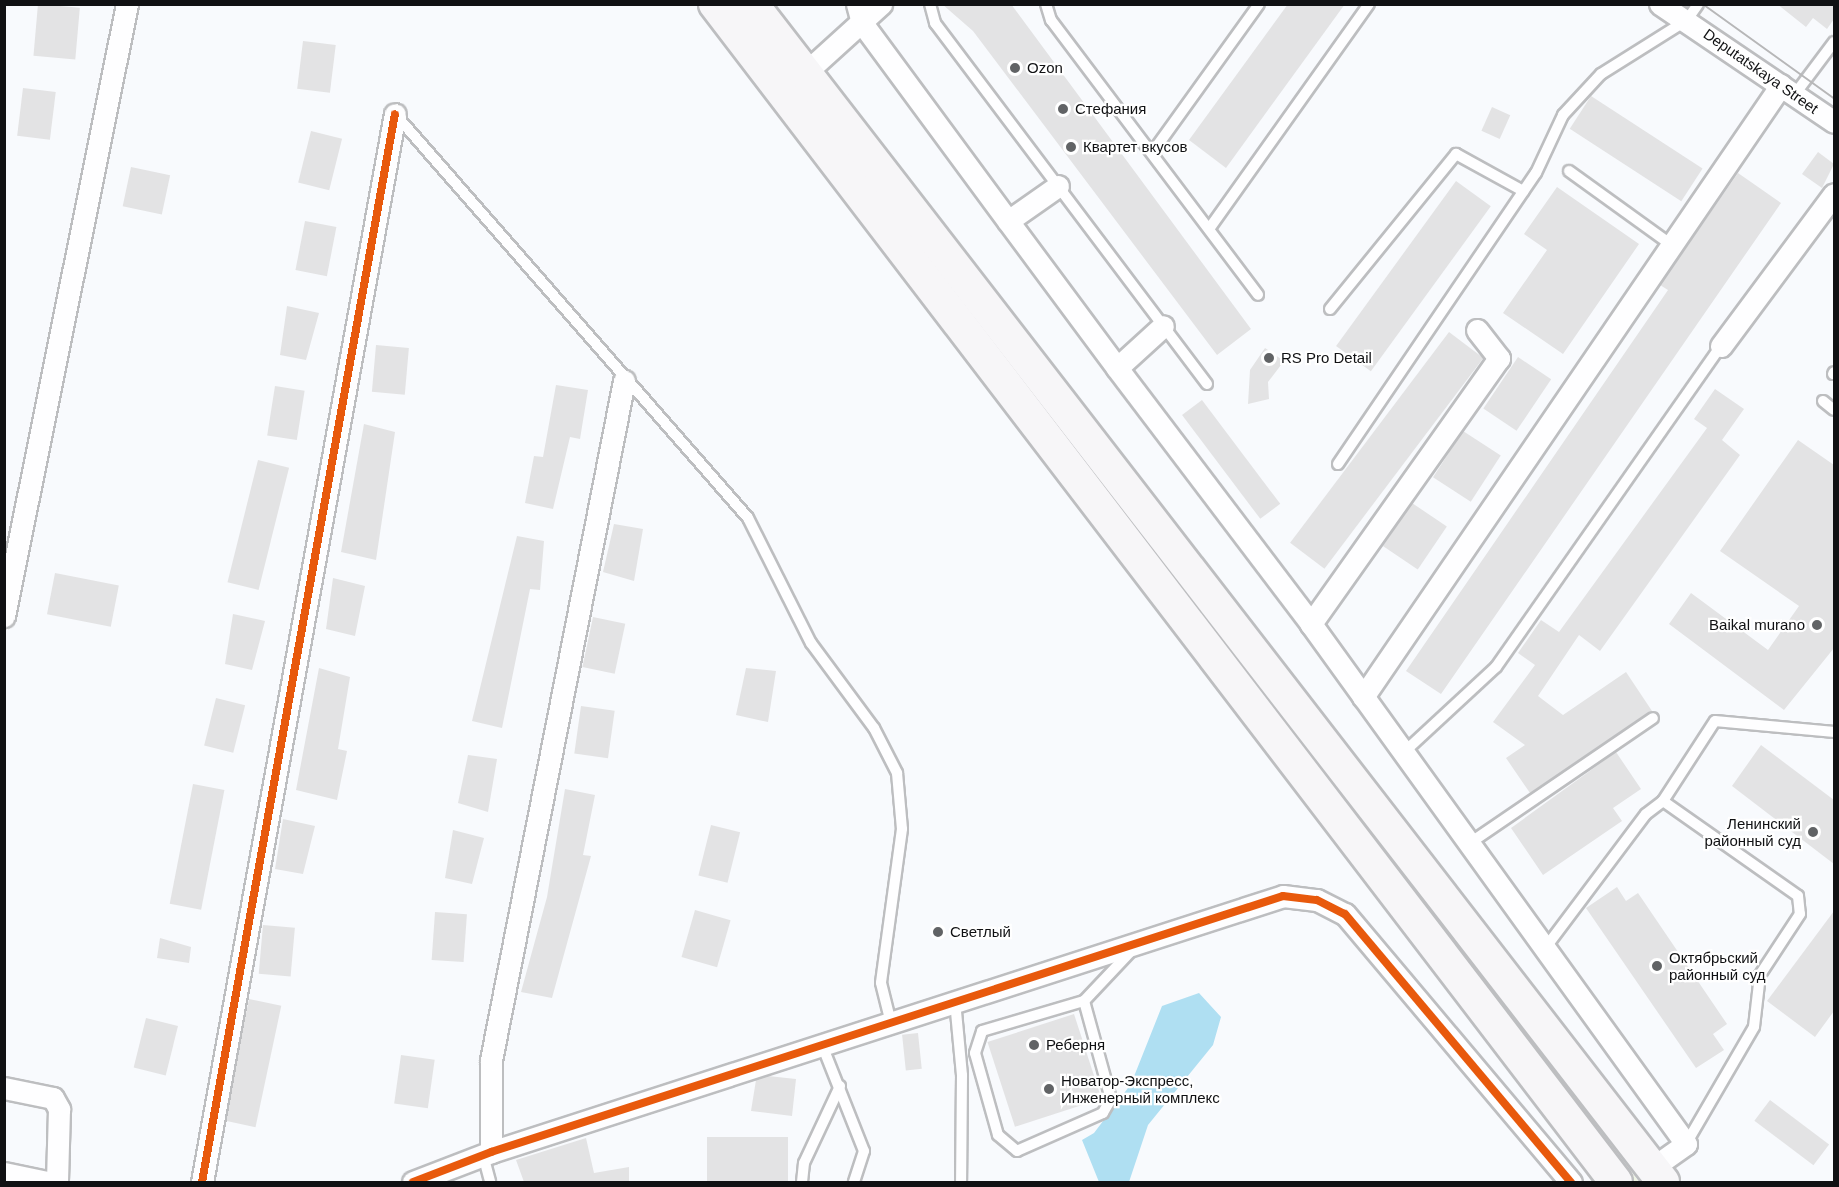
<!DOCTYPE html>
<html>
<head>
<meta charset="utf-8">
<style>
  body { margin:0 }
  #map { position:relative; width:1839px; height:1187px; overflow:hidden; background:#f8fafd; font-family:Arial,sans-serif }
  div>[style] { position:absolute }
  .green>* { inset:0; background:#eef4e3 }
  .water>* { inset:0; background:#afdff2 }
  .building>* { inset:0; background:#e3e3e4; transform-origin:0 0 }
  .roads { filter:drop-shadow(2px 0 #bdbec0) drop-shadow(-2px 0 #bdbec0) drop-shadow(0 2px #bdbec0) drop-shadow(0 -2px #bdbec0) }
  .service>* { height:10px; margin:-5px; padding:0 5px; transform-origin:5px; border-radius:5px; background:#fefeff }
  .minor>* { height:21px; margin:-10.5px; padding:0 10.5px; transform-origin:10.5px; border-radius:10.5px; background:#fefeff }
  .secondary>* { height:32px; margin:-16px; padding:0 16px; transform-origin:16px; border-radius:16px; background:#f7f6f8 }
  .tram>* { height:1.5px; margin:-0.75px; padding:0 0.75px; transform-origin:0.75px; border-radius:0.75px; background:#b7b7b8 }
  .cycleway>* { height:8px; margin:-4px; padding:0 4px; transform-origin:4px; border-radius:4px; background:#e8590c }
  .dots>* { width:16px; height:16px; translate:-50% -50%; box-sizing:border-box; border:3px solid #fff; border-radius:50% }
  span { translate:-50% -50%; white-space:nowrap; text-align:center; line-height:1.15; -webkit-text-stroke:4.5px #fff; paint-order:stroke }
  .poi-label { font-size:15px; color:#101113 }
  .left { translate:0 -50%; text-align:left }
  .right { translate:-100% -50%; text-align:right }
  .street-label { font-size:15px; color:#101113 }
  .frame { position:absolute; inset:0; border:6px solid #101113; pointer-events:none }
</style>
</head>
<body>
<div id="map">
  <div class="green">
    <div style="clip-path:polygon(980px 317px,1639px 1182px,1630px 1182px,970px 320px)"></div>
  </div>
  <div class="water">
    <div style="clip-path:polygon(1199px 993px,1221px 1017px,1213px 1045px,1148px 1125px,1129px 1182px,1099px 1182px,1082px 1140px,1094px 1133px,1131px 1084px,1162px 1006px)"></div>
  </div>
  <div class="building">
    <div style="left:38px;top:4px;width:42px;height:52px;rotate:5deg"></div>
    <div style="clip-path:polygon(942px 4px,1011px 4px,1251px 329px,1217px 355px,973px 31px)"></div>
    <div style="clip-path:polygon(1288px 4px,1345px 4px,1226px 168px,1189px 140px)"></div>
    <div style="clip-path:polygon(1777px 4px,1834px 4px,1834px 19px,1827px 29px,1813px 18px,1806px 27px)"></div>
    <div style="left:303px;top:41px;width:33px;height:48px;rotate:7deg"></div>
    <div style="left:23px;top:88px;width:33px;height:48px;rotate:7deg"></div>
    <div style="left:1591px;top:96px;width:133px;height:39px;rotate:33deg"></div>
    <div style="left:1492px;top:107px;width:20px;height:26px;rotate:24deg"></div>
    <div style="left:311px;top:131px;width:32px;height:53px;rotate:14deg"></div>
    <div style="clip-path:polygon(1818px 152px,1834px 164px,1822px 188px,1802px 174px)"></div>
    <div style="left:131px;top:167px;width:40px;height:40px;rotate:12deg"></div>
    <div style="clip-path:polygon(1738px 173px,1781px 203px,1441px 694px,1406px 671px,1668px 290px,1660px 285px)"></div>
    <div style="left:1456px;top:181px;width:43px;height:204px;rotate:36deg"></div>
    <div style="clip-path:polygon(1557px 187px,1639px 244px,1563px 354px,1503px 313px,1547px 250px,1524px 234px)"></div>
    <div style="left:305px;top:221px;width:32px;height:50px;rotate:11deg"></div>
    <div style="clip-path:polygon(287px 306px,319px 313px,306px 360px,280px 355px)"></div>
    <div style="left:1449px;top:332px;width:43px;height:264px;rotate:37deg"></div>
    <div style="left:376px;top:345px;width:33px;height:47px;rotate:5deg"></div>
    <div style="clip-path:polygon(1265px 348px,1284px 361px,1268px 382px,1269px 399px,1248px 404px,1250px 370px)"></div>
    <div style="left:1518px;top:357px;width:40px;height:62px;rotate:34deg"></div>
    <div style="clip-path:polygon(556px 385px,588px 390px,580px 439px,570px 437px,553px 509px,525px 503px,534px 456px,543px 457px)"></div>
    <div style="left:275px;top:386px;width:30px;height:50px;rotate:9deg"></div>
    <div style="clip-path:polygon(1715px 389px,1744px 409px,1722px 440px,1740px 455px,1600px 651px,1579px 635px,1538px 696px,1563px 715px,1626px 672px,1652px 711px,1530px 793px,1506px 758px,1525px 745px,1493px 722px,1535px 665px,1518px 653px,1541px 620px,1559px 632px,1707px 428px,1694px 419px)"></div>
    <div style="left:1202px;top:400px;width:130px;height:25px;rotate:53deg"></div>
    <div style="clip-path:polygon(364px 424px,395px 432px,376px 560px,341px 552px)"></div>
    <div style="left:1463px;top:431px;width:45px;height:55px;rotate:33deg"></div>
    <div style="clip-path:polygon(1798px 440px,1834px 465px,1834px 648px,1784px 710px,1669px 624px,1691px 593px,1768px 650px,1799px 606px,1720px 551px)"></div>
    <div style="left:258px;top:460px;width:32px;height:126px;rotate:14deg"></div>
    <div style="left:1412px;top:503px;width:42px;height:52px;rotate:34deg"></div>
    <div style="clip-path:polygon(614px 524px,643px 529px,634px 581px,603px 572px)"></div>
    <div style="clip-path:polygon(517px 536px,544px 541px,540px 590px,530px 589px,502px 728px,472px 721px)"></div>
    <div style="left:55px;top:573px;width:65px;height:42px;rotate:11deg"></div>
    <div style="clip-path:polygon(333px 578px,365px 586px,355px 636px,326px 629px)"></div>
    <div style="clip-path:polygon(233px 614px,265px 621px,252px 670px,225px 664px)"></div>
    <div style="left:593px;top:617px;width:33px;height:51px;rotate:12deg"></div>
    <div style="clip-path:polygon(319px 668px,350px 677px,338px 749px,347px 751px,337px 800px,296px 790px)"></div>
    <div style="clip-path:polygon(746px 668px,776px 671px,768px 722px,736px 715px)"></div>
    <div style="left:216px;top:698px;width:30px;height:49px;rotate:14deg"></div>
    <div style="left:581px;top:706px;width:34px;height:48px;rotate:8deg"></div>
    <div style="clip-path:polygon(1761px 745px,1834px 800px,1834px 864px,1732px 786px)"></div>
    <div style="clip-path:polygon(1616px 752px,1641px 789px,1613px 808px,1622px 821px,1543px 875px,1511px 828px)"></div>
    <div style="clip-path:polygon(468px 755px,497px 759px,488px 812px,458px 803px)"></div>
    <div style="left:193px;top:784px;width:32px;height:122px;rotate:11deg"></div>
    <div style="clip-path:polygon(565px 789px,595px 795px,583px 855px,591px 856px,552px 998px,521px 992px,547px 897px)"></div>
    <div style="clip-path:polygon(283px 819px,315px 826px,303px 874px,275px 869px)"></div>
    <div style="left:711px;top:825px;width:30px;height:52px;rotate:14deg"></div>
    <div style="clip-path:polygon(453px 830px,484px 838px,472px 884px,445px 878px)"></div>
    <div style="clip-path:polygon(1617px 887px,1626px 901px,1638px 893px,1727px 1024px,1713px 1034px,1724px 1050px,1696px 1068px,1586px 908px)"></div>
    <div style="left:695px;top:910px;width:37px;height:49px;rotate:16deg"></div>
    <div style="clip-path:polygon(1834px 911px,1834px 1011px,1815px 1037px,1767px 1001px)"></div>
    <div style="left:435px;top:912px;width:32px;height:48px;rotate:4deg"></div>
    <div style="left:263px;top:925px;width:32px;height:49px;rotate:5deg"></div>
    <div style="clip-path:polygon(160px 938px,191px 947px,189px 963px,157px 958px)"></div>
    <div style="left:249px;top:999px;width:33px;height:124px;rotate:12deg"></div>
    <div style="left:1074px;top:1014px;width:89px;height:91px;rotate:72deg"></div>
    <div style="left:146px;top:1018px;width:33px;height:51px;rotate:14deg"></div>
    <div style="left:918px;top:1033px;width:36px;height:16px;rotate:84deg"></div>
    <div style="left:401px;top:1055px;width:34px;height:49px;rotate:8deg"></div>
    <div style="clip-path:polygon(768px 1076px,796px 1079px,792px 1116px,751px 1111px,756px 1080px)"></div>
    <div style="left:1770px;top:1100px;width:74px;height:26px;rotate:37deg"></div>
    <div style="left:707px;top:1137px;width:81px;height:45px"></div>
    <div style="clip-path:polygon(586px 1138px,594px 1173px,629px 1167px,629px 1182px,524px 1182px,516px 1160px)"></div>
  </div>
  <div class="roads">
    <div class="service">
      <div style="left:930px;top:4px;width:20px;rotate:75deg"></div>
      <div style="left:935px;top:23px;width:452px;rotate:53deg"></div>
      <div style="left:1046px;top:4px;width:17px;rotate:73deg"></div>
      <div style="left:1051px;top:20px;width:344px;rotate:53deg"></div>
      <div style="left:1795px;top:94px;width:65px;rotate:-53.1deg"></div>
      <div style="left:395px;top:114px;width:536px;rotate:48.85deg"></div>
      <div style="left:748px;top:518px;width:140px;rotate:63.3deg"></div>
      <div style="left:811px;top:643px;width:106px;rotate:53.5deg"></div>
      <div style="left:874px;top:728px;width:51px;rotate:62.9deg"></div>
      <div style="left:897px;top:773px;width:56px;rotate:84.9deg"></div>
      <div style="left:902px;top:829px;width:155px;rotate:97.8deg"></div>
      <div style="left:881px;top:983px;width:41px;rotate:76deg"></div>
      <div style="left:1152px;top:153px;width:183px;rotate:-54.3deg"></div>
      <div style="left:1569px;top:171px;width:123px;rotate:35.8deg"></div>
      <div style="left:1209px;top:229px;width:276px;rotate:-54.6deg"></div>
      <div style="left:1330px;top:309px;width:200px;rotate:-50.9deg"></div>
      <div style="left:1456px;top:154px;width:77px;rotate:28.9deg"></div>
      <div style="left:1833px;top:374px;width:2px;rotate:-63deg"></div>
      <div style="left:1823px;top:401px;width:14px;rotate:39deg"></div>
      <div style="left:1338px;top:464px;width:352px;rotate:-55.8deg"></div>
      <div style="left:1536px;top:173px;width:64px;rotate:-65deg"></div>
      <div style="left:1563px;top:115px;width:56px;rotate:-47.2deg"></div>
      <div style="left:1601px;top:74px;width:102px;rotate:-32.1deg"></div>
      <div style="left:1687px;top:20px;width:19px;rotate:-55deg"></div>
      <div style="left:1401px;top:755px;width:129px;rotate:-42.8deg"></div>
      <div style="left:1496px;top:667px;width:392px;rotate:-55deg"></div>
      <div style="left:1663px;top:801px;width:95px;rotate:-57deg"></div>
      <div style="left:1715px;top:721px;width:120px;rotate:5.3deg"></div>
      <div style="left:1467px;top:845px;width:225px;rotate:-34.3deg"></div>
      <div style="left:1546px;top:947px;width:166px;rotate:-53.1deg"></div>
      <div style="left:1646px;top:814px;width:21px;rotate:-37deg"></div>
      <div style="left:1663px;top:801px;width:165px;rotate:35.1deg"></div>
      <div style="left:1798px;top:896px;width:18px;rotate:84deg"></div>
      <div style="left:1800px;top:914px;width:73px;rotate:123.3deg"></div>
      <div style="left:1760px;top:975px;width:52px;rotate:96.6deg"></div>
      <div style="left:1754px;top:1027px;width:135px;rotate:120.2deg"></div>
      <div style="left:955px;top:1001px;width:74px;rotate:84.6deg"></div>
      <div style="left:962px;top:1075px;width:107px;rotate:90.5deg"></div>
      <div style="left:1084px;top:1001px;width:102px;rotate:74.6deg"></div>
      <div style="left:1111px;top:1099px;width:16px;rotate:120deg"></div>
      <div style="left:1103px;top:1113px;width:94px;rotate:156.2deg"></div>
      <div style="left:1017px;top:1151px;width:25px;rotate:-140deg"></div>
      <div style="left:998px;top:1135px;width:85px;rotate:-105.7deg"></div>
      <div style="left:975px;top:1053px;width:23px;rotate:-72deg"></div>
      <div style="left:982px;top:1031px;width:106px;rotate:-16.4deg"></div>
      <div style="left:1084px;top:1001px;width:71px;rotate:-46.7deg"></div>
      <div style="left:822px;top:1045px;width:114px;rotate:68.4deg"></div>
      <div style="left:864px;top:1151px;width:33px;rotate:108deg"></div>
      <div style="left:483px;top:1155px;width:28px;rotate:75deg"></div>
      <div style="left:802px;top:1182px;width:19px;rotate:-84deg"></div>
      <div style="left:804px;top:1163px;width:85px;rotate:-64.9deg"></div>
    </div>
    <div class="minor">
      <div style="left:857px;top:4px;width:20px;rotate:75deg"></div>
      <div style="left:862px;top:23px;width:246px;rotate:53.6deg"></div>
      <div style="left:1008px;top:221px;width:61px;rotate:-35deg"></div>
      <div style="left:1660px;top:4px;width:210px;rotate:34.1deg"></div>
      <div style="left:805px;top:73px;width:103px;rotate:-42.2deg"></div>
      <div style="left:1008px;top:221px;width:183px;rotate:53.4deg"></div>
      <div style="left:1117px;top:368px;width:62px;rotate:-42.4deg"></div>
      <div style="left:1477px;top:330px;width:36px;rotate:52deg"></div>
      <div style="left:1499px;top:358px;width:326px;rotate:125.3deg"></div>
      <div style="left:1311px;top:624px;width:641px;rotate:54.2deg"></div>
      <div style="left:1686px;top:1144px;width:42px;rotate:144.8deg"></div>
      <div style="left:1721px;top:346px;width:189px;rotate:-53.4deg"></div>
      <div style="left:1117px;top:368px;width:321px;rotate:52.8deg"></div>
      <div style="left:4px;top:616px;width:624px;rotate:-78.64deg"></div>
      <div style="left:1363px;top:697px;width:741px;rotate:-55.67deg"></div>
      <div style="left:4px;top:1088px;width:50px;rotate:11.5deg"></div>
      <div style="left:53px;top:1098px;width:13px;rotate:61deg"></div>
      <div style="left:59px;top:1109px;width:73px;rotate:91.6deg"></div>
      <div style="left:491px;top:1152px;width:92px;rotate:-90deg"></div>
      <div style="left:491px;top:1060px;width:692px;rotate:-78.92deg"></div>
      <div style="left:4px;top:1173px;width:44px;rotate:11.8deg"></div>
      <div style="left:202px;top:1182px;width:1085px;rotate:-79.76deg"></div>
      <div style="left:413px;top:1182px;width:84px;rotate:-21deg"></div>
      <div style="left:491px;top:1152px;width:832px;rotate:-17.91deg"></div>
      <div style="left:1283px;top:896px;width:34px;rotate:7deg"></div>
      <div style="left:1317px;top:900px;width:31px;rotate:27deg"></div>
      <div style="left:1345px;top:914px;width:351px;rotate:49.9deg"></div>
    </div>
    <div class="secondary">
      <div style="left:715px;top:4px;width:1483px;rotate:52.59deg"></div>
      <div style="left:752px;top:4px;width:1489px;rotate:52.28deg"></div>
    </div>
  </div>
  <div class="tram">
    <div style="left:1703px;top:4px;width:161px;rotate:35.7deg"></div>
  </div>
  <div class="cycleway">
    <div style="left:202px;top:1182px;width:1085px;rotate:-79.76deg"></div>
    <div style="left:413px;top:1182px;width:84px;rotate:-21deg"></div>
    <div style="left:491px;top:1152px;width:832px;rotate:-17.91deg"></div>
    <div style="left:1283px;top:896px;width:34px;rotate:7deg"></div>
    <div style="left:1317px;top:900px;width:31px;rotate:27deg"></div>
    <div style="left:1345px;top:914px;width:351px;rotate:49.9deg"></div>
  </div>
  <div class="dots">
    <div style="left:1015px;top:68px;background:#616365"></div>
    <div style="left:1063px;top:109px;background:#616365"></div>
    <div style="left:1071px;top:147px;background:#616365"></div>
    <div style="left:1269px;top:358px;background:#616365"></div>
    <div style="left:1817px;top:625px;background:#616365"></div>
    <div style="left:1813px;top:832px;background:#616365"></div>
    <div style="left:938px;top:932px;background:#616365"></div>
    <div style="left:1657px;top:966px;background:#616365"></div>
    <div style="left:1034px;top:1045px;background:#616365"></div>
    <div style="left:1049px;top:1089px;background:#616365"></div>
  </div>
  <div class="poi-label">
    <span class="left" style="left:1027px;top:68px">Ozon</span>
    <span class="left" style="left:1075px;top:109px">Стефания</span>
    <span class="left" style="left:1083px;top:147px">Квартет вкусов</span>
    <span class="left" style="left:1281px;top:358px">RS Pro Detail</span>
    <span class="right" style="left:1805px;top:625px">Baikal murano</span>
    <span class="right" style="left:1801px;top:832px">Ленинский<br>районный суд</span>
    <span class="left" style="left:950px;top:932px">Светлый</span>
    <span class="left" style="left:1669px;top:966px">Октябрьский<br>районный суд</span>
    <span class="left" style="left:1046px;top:1045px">Реберня</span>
    <span class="left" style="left:1061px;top:1089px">Новатор-Экспресс,<br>Инженерный комплекс</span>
  </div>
  <div class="street-label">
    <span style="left:1761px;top:71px;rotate:35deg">Deputatskaya Street</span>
  </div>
  <div class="frame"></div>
</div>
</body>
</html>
